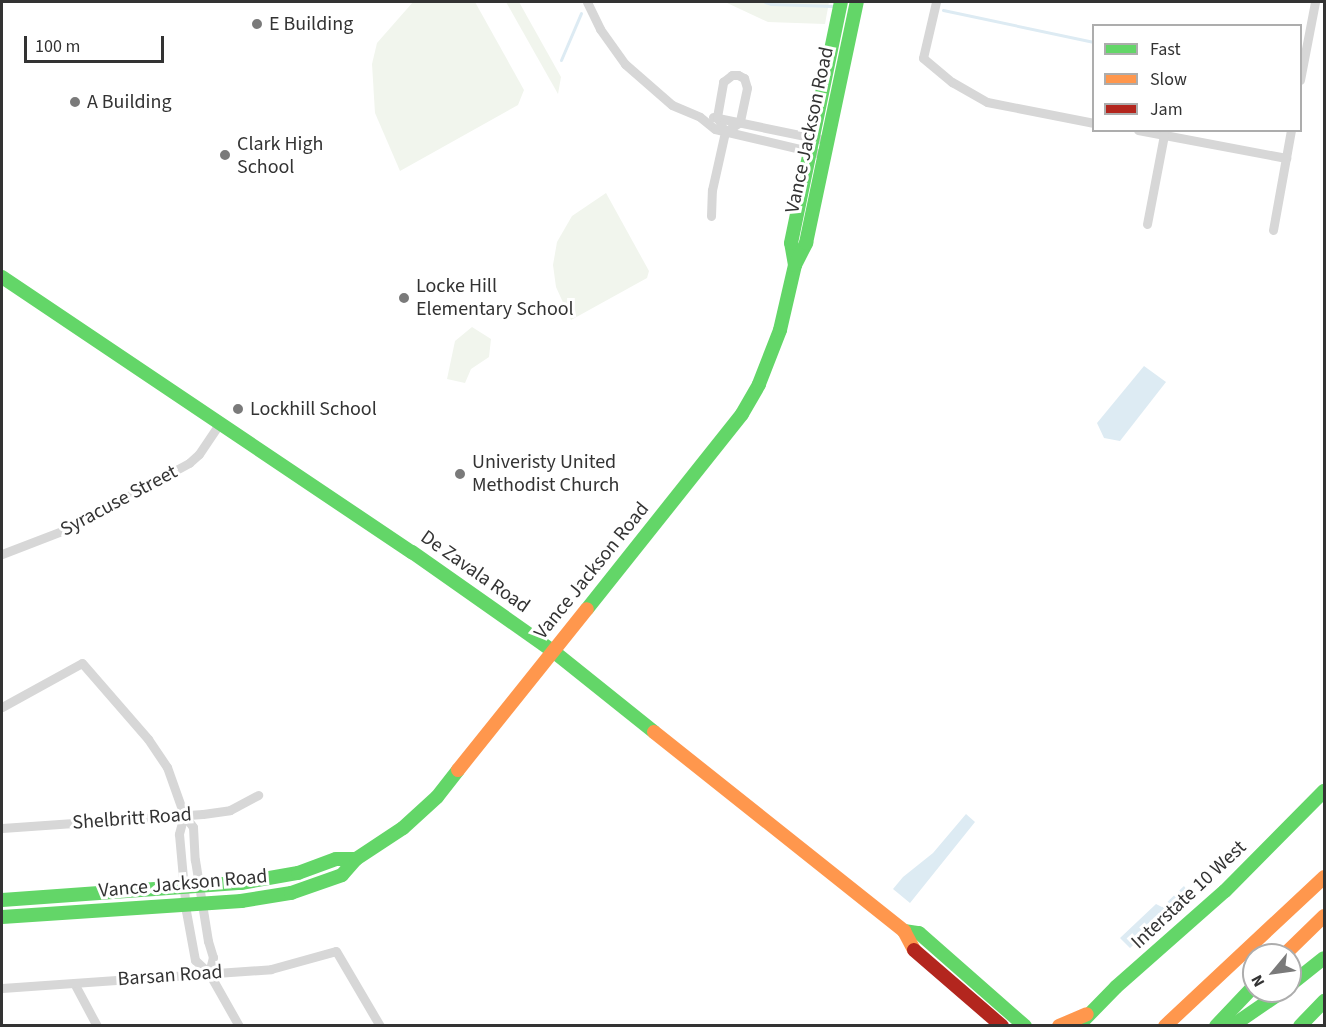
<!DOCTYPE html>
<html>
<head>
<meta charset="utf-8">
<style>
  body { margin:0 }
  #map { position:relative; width:1326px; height:1027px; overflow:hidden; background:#fff; font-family:"Source Sans 3",sans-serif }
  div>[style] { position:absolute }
  .green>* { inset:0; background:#f1f5ed }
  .water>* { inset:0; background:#ddebf3 }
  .stream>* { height:3px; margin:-1.5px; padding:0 1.5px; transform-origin:1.5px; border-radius:1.5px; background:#ddebf3 }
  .street>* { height:9px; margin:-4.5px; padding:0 4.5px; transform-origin:4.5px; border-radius:4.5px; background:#d7d7d7 }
  .fast>* { height:14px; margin:-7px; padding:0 7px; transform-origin:7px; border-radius:7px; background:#63d668 }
  .slow>* { height:14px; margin:-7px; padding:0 7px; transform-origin:7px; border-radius:7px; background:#ff974d }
  .jam>* { height:14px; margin:-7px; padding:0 7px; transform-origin:7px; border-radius:7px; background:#b3261e }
  .dots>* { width:16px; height:16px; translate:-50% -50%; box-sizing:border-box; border:3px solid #fff; border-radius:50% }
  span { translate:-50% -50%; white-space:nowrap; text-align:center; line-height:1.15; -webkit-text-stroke:6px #fff; paint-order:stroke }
  .poi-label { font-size:20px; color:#333 }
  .left { translate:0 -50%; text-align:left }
  .street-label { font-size:20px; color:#333 }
  .frame { position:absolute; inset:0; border:3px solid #333; pointer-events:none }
  .legend { position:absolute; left:1092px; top:24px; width:210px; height:108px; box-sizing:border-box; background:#fff; border:2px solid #adadad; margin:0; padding:8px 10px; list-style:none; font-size:18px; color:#333 }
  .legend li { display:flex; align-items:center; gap:12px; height:30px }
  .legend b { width:30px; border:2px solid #adadad }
  .north { position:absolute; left:1242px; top:943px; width:60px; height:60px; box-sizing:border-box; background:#fff; border:2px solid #adadad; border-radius:50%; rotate:241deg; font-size:16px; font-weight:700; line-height:24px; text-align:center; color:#333 }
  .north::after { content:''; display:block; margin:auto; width:21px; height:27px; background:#7a7a7a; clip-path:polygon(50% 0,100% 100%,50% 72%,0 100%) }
  .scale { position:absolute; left:24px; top:36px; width:140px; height:27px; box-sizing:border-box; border:3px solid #333; border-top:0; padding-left:8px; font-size:18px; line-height:21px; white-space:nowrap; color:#333; -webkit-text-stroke:4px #fff; paint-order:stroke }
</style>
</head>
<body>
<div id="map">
  <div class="green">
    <div style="clip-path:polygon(413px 2px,475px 2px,524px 90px,518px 105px,400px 171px,375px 113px,372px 64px,377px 43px)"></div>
    <div style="clip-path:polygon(506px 2px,519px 2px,561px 77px,558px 94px)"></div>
    <div style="clip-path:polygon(725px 2px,829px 2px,825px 24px,768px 22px)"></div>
    <div style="clip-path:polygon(606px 193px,649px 271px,647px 278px,571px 320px,556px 287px,553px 265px,557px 242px,572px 216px)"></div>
    <div style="clip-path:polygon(472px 327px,491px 339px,489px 357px,471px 369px,465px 383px,447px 379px,455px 341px)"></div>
  </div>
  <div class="water">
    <div style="clip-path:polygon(1144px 366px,1166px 382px,1120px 441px,1104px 438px,1097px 423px)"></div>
    <div style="clip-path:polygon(966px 814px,975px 822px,910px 903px,893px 889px,903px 877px,933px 853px)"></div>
    <div style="clip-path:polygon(1184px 886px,1189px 893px,1130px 948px,1120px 938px,1156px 904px,1162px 907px)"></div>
  </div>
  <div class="stream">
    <div style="left:765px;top:2px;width:6px;rotate:18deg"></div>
    <div style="left:771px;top:4px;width:62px;rotate:1.8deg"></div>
    <div style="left:943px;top:10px;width:154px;rotate:12deg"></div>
    <div style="left:561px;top:60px;width:51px;rotate:-66.9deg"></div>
  </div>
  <div class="street">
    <div style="left:587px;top:2px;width:30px;rotate:64deg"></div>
    <div style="left:600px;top:29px;width:43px;rotate:54.5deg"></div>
    <div style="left:625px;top:64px;width:62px;rotate:41.1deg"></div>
    <div style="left:672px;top:105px;width:30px;rotate:23deg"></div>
    <div style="left:700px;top:117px;width:19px;rotate:39deg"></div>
    <div style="left:715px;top:129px;width:114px;rotate:13.2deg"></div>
    <div style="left:936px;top:2px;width:57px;rotate:103.1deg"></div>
    <div style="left:923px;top:58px;width:38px;rotate:40deg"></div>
    <div style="left:952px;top:82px;width:40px;rotate:29.7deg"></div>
    <div style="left:987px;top:102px;width:109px;rotate:11.1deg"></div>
    <div style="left:1300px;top:80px;width:79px;rotate:-79.1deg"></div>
    <div style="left:713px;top:117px;width:118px;rotate:11.7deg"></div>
    <div style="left:1138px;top:130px;width:151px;rotate:10.7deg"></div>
    <div style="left:711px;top:216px;width:26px;rotate:-88deg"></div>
    <div style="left:712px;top:190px;width:59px;rotate:-77.4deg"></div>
    <div style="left:725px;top:132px;width:17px;rotate:-118deg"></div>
    <div style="left:717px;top:117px;width:36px;rotate:-80deg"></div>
    <div style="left:723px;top:82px;width:11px;rotate:-38deg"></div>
    <div style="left:732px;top:75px;width:6px"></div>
    <div style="left:738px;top:75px;width:7px;rotate:27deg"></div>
    <div style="left:744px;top:78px;width:10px;rotate:73deg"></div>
    <div style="left:747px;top:88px;width:35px;rotate:102deg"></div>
    <div style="left:740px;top:122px;width:18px;rotate:146deg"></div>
    <div style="left:1147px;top:224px;width:91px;rotate:-79.2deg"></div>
    <div style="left:1273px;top:230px;width:102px;rotate:-79.8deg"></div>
    <div style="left:2px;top:554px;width:70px;rotate:-21deg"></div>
    <div style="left:67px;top:529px;width:139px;rotate:-28.4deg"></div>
    <div style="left:189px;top:463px;width:13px;rotate:-42deg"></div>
    <div style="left:199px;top:454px;width:37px;rotate:-56deg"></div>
    <div style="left:2px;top:707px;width:91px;rotate:-28.8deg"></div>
    <div style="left:82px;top:663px;width:101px;rotate:49deg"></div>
    <div style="left:148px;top:739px;width:34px;rotate:56deg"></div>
    <div style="left:167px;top:767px;width:51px;rotate:70.5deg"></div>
    <div style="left:184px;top:815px;width:15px;rotate:53deg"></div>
    <div style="left:193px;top:827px;width:33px;rotate:87deg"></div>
    <div style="left:195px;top:860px;width:82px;rotate:80.9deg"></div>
    <div style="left:208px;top:941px;width:17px;rotate:73deg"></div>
    <div style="left:213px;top:957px;width:16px;rotate:104deg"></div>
    <div style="left:184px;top:815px;width:20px;rotate:105deg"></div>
    <div style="left:179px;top:834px;width:77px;rotate:84.8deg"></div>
    <div style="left:186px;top:911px;width:50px;rotate:79.6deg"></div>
    <div style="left:195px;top:960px;width:19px;rotate:43deg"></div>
    <div style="left:209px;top:973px;width:61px;rotate:60.5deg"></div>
    <div style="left:2px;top:828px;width:201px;rotate:-4deg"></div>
    <div style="left:203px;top:814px;width:27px;rotate:-8deg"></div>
    <div style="left:230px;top:810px;width:32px;rotate:-28deg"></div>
    <div style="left:74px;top:983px;width:49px;rotate:61.9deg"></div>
    <div style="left:2px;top:988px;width:270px;rotate:-4deg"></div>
    <div style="left:271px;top:969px;width:67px;rotate:-15.5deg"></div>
    <div style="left:336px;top:951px;width:87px;rotate:59.6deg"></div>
  </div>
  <div class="fast">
    <div style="left:795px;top:265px;width:22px;rotate:-100deg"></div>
    <div style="left:791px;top:243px;width:246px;rotate:-78.3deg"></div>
    <div style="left:2px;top:277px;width:494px;rotate:33.9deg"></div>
    <div style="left:412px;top:552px;width:172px;rotate:35.1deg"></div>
    <div style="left:553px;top:651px;width:129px;rotate:38.7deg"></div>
    <div style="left:587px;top:609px;width:249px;rotate:-51.5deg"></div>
    <div style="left:742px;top:414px;width:34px;rotate:-60deg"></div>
    <div style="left:759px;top:384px;width:58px;rotate:-68.7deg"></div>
    <div style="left:780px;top:330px;width:67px;rotate:-77deg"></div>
    <div style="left:795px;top:265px;width:25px;rotate:-63deg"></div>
    <div style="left:806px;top:243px;width:246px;rotate:-78.1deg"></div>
    <div style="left:2px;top:900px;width:240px;rotate:-4.1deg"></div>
    <div style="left:241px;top:883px;width:58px;rotate:-10deg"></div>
    <div style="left:298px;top:873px;width:40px;rotate:-20.2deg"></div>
    <div style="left:336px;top:859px;width:20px"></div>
    <div style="left:2px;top:917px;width:240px;rotate:-3.8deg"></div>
    <div style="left:241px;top:901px;width:51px;rotate:-9.1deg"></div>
    <div style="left:291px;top:893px;width:54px;rotate:-19.4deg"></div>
    <div style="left:342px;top:875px;width:21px;rotate:-49deg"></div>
    <div style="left:356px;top:859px;width:56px;rotate:-33.4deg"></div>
    <div style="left:403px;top:828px;width:46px;rotate:-42.4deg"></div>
    <div style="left:437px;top:797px;width:34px;rotate:-52deg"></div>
    <div style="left:904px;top:931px;width:15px;rotate:8deg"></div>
    <div style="left:919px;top:933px;width:141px;rotate:41.3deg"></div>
    <div style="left:1290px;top:985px;width:43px;rotate:-38.5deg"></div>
    <div style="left:1078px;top:1026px;width:54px;rotate:-45.7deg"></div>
    <div style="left:1116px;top:987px;width:145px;rotate:-41.4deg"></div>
    <div style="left:1225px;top:891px;width:141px;rotate:-45.3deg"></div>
    <div style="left:1216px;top:1026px;width:55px;rotate:-46.5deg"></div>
    <div style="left:1232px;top:1026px;width:62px;rotate:-34.5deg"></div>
    <div style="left:1300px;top:1026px;width:35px;rotate:-46deg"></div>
  </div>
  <div class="slow">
    <div style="left:654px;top:732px;width:320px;rotate:38.5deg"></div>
    <div style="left:904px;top:931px;width:21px;rotate:62deg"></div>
    <div style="left:458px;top:770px;width:206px;rotate:-51.3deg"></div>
    <div style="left:1284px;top:955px;width:56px;rotate:-44.3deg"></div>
    <div style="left:1059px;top:1026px;width:30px;rotate:-23deg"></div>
    <div style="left:1165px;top:1026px;width:218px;rotate:-43.1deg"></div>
  </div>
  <div class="jam">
    <div style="left:914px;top:950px;width:116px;rotate:40.8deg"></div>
  </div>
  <div class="dots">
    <div style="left:257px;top:24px;background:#7a7a7a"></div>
    <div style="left:75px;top:102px;background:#7a7a7a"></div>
    <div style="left:225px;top:155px;background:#7a7a7a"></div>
    <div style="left:404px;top:298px;background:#7a7a7a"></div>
    <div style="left:238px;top:409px;background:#7a7a7a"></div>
    <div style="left:460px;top:474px;background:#7a7a7a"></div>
  </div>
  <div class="poi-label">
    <span class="left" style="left:269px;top:24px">E Building</span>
    <span class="left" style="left:87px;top:102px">A Building</span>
    <span class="left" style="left:237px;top:156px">Clark High<br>School</span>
    <span class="left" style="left:416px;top:298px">Locke Hill<br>Elementary School</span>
    <span class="left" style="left:250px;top:409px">Lockhill School</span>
    <span class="left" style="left:472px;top:474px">Univeristy United<br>Methodist Church</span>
  </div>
  <div class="street-label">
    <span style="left:810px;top:130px;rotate:-78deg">Vance Jackson Road</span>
    <span style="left:119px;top:501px;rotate:-28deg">Syracuse Street</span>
    <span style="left:592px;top:571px;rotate:-51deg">Vance Jackson Road</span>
    <span style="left:475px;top:572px;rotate:35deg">De Zavala Road</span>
    <span style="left:132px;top:819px;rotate:-4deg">Shelbritt Road</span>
    <span style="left:183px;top:884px;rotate:-5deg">Vance Jackson Road</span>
    <span style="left:1189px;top:895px;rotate:-43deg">Interstate 10 West</span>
    <span style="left:170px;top:976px;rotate:-4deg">Barsan Road</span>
  </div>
  <div class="frame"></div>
  <ul class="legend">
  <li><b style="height:8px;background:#63d668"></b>Fast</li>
  <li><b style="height:8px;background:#ff974d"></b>Slow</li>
  <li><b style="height:8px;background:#b3261e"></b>Jam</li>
  </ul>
  <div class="north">N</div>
  <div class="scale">100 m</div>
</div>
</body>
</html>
